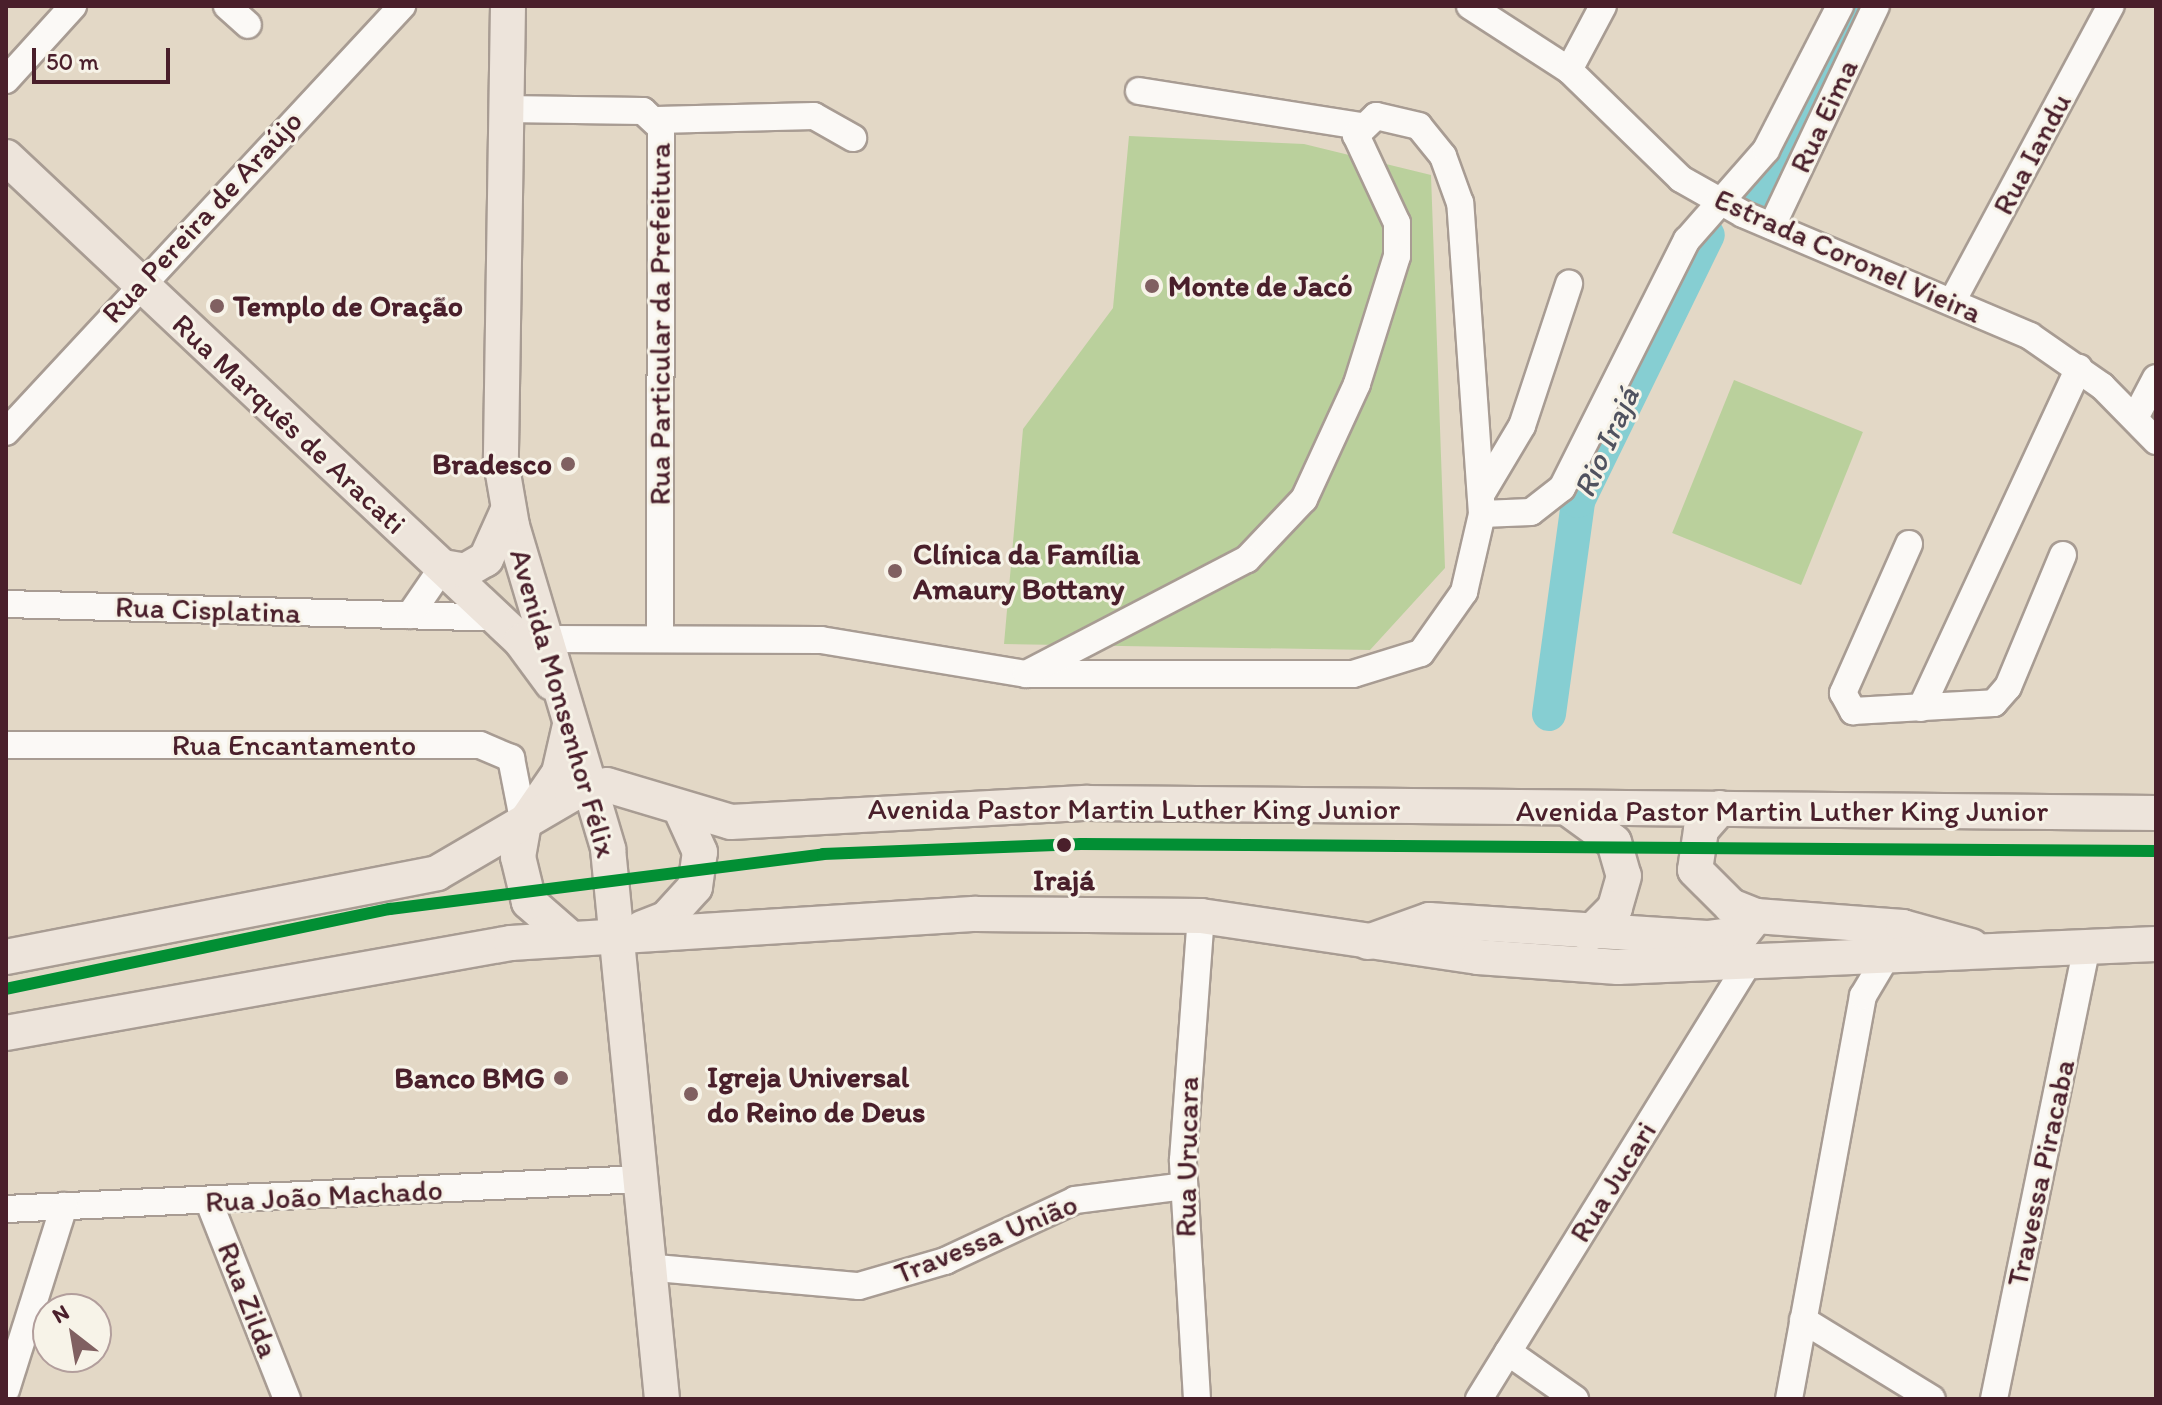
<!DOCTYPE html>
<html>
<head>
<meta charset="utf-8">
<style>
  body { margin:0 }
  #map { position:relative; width:2162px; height:1405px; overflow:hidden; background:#e3d8c6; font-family:Itim,sans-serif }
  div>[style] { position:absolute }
  .green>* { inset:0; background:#bad09c; transform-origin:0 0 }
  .river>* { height:34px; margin:-17px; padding:0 17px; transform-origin:17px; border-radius:17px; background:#86ced2 }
  .roads { filter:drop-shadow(2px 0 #a89c93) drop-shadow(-2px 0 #a89c93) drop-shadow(0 2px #a89c93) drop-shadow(0 -2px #a89c93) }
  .minor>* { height:26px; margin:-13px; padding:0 13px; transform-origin:13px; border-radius:13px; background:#fbf9f6 }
  .major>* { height:34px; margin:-17px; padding:0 17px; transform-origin:17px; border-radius:17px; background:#ede4db }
  .metro-1>* { height:12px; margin:-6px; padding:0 6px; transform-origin:6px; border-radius:6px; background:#028f34 }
  .dots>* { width:22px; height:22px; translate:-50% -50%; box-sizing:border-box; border:4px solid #f7f3e8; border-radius:50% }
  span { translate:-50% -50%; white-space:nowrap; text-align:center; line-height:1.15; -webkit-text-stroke:6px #f7f3e8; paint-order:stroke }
  .street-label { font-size:30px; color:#4a1f2b }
  .poi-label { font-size:30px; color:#4a1f2b; font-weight:700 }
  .left { translate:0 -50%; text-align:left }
  .right { translate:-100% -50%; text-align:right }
  .stop-label { font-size:30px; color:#4a1f2b; font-weight:700 }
  .water-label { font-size:32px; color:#50525f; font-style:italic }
  .frame { position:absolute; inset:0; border:8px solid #4a1f2b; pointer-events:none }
  .north { position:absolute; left:32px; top:1293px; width:80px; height:80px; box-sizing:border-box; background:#f7f3e8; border:2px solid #b29e9c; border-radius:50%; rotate:329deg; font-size:22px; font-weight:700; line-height:32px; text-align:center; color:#4a1f2b }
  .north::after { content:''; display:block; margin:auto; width:28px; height:36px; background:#806061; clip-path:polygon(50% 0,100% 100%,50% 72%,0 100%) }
  .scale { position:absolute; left:32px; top:48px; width:138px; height:36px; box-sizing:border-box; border:4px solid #4a1f2b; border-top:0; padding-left:10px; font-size:24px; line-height:28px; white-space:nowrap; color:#4a1f2b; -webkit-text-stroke:6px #f7f3e8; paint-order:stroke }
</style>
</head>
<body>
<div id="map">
  <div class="green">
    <div style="clip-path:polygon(1129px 136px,1304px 144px,1431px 175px,1445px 568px,1370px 650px,1004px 644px,1023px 429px,1113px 308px)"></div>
    <div style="left:1734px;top:380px;width:139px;height:165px;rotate:22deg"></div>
  </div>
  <div class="river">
    <div style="left:1761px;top:191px;width:207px;rotate:-63.6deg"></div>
    <div style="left:1549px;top:714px;width:215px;rotate:-82.2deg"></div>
    <div style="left:1578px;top:501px;width:296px;rotate:-64deg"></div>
  </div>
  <div class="roads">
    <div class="minor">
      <div style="left:227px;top:6px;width:28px;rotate:42deg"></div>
      <div style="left:1470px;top:6px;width:118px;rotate:32.9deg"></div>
      <div style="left:1569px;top:70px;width:156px;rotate:44.2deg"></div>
      <div style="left:1681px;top:179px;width:71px;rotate:29.4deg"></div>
      <div style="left:1743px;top:214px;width:312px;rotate:23deg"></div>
      <div style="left:2030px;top:336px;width:88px;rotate:34.8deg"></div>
      <div style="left:2102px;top:386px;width:77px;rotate:45.5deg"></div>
      <div style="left:1569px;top:70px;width:72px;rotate:-62deg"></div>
      <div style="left:6px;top:80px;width:100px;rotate:-47.8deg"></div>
      <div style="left:1139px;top:91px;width:223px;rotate:9deg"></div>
      <div style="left:505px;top:109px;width:138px;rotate:0.8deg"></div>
      <div style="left:643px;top:111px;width:25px;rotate:43deg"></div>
      <div style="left:661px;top:128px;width:508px;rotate:90.11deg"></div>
      <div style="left:657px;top:120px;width:157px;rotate:-1.5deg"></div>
      <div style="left:814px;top:116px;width:45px;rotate:29.4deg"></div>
      <div style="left:1772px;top:226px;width:243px;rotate:-64.7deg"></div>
      <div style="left:1952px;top:302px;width:336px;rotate:-61.8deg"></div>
      <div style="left:2135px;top:418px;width:45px;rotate:-62.3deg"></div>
      <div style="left:6px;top:432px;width:582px;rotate:-47.09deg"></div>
      <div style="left:1482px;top:493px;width:78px;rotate:-59.2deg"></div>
      <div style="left:1522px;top:426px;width:150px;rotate:-71.7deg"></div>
      <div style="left:1482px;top:514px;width:49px;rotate:-2.3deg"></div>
      <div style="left:1531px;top:512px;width:39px;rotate:-38deg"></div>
      <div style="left:1562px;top:488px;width:278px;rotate:-63.3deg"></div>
      <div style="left:1687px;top:240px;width:120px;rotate:-48.7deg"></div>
      <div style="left:1766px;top:150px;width:162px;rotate:-62.8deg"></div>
      <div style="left:1909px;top:544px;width:163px;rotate:113.9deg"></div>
      <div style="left:1843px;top:693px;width:21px;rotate:61deg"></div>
      <div style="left:1853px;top:711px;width:141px;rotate:-3.2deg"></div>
      <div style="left:1994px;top:703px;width:21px;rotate:-49deg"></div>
      <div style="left:2008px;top:687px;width:143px;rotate:-67.4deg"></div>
      <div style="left:6px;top:604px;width:490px;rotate:1.6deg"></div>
      <div style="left:410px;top:615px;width:58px;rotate:-55.5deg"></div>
      <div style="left:548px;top:639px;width:273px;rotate:0.2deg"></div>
      <div style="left:821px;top:640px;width:208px;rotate:9.4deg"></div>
      <div style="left:1026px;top:674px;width:327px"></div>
      <div style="left:1353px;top:674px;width:71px;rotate:-17.2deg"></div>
      <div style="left:1421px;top:653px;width:75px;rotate:-54.8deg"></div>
      <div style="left:1464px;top:592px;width:80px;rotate:-77deg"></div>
      <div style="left:1482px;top:514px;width:312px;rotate:-94deg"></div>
      <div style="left:1460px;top:203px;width:50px;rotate:-109.9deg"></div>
      <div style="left:1443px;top:156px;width:38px;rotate:-129deg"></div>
      <div style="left:1419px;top:126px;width:44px;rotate:-166.9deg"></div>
      <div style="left:1376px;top:116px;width:28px;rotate:136deg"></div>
      <div style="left:1356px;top:135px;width:97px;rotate:65deg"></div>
      <div style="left:1397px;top:223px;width:33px;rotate:90deg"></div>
      <div style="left:1397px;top:256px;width:134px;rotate:107.4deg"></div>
      <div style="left:1357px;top:384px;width:127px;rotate:114.7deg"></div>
      <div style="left:1304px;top:499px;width:83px;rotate:133.5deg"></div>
      <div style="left:1247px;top:559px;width:249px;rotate:152.5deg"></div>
      <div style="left:1921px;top:708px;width:375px;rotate:-65.1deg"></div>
      <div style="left:6px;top:745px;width:474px"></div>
      <div style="left:480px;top:745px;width:34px;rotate:23deg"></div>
      <div style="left:511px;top:758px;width:67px;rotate:78.9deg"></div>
      <div style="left:209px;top:1202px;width:212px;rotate:68.4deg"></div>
      <div style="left:6px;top:1209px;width:636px;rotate:-2.7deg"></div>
      <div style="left:645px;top:1267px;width:215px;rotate:5.1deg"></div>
      <div style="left:859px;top:1286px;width:90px;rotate:-16.2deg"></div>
      <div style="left:945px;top:1261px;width:144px;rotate:-25.1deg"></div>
      <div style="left:1075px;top:1200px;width:110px;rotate:-7.3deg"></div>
      <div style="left:1803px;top:1320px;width:151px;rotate:31.5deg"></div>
      <div style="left:1508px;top:1352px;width:82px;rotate:35deg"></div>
      <div style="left:6px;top:1390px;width:193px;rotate:-72.5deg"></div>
      <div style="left:1197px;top:1399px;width:239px;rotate:-93.4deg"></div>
      <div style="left:1183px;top:1160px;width:245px;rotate:-85.8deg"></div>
      <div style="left:1479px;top:1399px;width:510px;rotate:-58.3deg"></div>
      <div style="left:1789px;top:1399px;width:410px;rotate:-79.6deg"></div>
      <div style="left:1863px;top:996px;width:43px;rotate:-59.3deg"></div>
      <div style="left:1994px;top:1399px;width:461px;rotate:-78.4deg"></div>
    </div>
    <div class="major">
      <div style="left:508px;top:6px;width:456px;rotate:90.9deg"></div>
      <div style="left:501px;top:462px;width:65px;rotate:80.2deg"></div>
      <div style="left:512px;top:526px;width:337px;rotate:73.4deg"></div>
      <div style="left:608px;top:849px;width:553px;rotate:84.39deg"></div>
      <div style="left:6px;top:157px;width:707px;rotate:43.22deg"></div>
      <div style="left:521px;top:641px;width:52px;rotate:53.6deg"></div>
      <div style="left:443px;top:567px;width:22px;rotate:10deg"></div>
      <div style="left:465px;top:571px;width:24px;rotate:-30deg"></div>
      <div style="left:486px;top:559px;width:54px;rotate:-65.8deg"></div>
      <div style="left:1720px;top:808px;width:29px;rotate:131deg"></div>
      <div style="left:1701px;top:830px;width:40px;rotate:98.5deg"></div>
      <div style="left:1695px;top:870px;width:51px;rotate:45deg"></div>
      <div style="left:1731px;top:906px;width:27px;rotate:22deg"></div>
      <div style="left:1756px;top:916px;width:147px;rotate:4.3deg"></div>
      <div style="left:1903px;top:927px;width:71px;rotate:15.6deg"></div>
      <div style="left:1570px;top:810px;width:54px;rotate:36deg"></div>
      <div style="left:1614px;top:842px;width:35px;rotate:74deg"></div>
      <div style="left:1624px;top:876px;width:33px;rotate:106deg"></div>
      <div style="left:1615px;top:908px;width:37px;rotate:135deg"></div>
      <div style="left:642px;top:928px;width:26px;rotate:-21deg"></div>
      <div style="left:666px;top:919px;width:43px;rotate:-47.8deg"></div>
      <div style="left:695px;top:887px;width:35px;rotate:-82deg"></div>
      <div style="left:700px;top:852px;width:48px;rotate:-114.4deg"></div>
      <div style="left:568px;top:936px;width:52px;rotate:-138.9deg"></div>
      <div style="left:529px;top:902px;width:46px;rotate:-103.7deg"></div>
      <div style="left:518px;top:857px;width:34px;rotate:-80deg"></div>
      <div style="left:524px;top:824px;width:62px;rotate:-55.5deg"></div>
      <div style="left:559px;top:773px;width:49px;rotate:-77.1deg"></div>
      <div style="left:1368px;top:942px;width:65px;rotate:-19.8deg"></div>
      <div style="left:1429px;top:920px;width:279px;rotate:3.7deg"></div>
      <div style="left:1707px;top:938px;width:35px;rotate:-7deg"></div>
      <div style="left:1742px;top:934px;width:23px;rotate:-52deg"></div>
      <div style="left:6px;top:957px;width:439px;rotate:-11deg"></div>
      <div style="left:437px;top:873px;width:156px;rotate:-30.3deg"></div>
      <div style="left:572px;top:794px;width:36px;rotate:-14deg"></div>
      <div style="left:607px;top:785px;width:129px;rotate:16.6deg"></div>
      <div style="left:731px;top:822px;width:357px;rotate:-3.1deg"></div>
      <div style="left:1087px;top:803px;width:1069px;rotate:0.54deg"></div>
      <div style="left:6px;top:1033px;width:513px;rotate:-10.11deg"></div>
      <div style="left:511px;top:943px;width:466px;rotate:-3.6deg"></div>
      <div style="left:976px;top:914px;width:225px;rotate:0.5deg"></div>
      <div style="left:1201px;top:916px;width:280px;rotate:8.4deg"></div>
      <div style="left:1478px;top:957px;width:140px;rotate:4.1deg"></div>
      <div style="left:1618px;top:967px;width:538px;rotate:-2.45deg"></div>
    </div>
  </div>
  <div class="metro-1">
    <div style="left:6px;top:989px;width:392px;rotate:-11.8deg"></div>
    <div style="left:390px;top:909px;width:436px;rotate:-7.2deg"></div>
    <div style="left:823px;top:854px;width:258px;rotate:-2.2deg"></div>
    <div style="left:1081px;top:844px;width:1075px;rotate:0.37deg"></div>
  </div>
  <div class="dots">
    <div style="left:1152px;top:286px;background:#806061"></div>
    <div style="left:217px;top:306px;background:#806061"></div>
    <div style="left:568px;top:464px;background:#806061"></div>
    <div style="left:895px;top:571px;background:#806061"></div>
    <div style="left:1064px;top:845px;background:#4a1f2b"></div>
    <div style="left:561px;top:1078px;background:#806061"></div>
    <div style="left:691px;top:1094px;background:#806061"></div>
  </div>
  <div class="street-label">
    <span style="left:1824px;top:116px;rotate:-65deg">Rua Eima</span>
    <span style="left:2032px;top:154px;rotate:-62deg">Rua Iandu</span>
    <span style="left:202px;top:217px;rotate:-47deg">Rua Pereira de Araújo</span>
    <span style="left:1848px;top:256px;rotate:24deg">Estrada Coronel Vieira</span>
    <span style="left:660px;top:324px;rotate:-90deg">Rua Particular da Prefeitura</span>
    <span style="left:289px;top:424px;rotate:43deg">Rua Marquês de Aracati</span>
    <span style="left:208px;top:610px;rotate:2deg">Rua Cisplatina</span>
    <span style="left:563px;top:703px;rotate:74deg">Avenida Monsenhor Félix</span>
    <span style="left:294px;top:745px">Rua Encantamento</span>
    <span style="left:1134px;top:809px">Avenida Pastor Martin Luther King Junior</span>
    <span style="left:1782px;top:811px">Avenida Pastor Martin Luther King Junior</span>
    <span style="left:1187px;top:1157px;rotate:-89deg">Rua Urucara</span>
    <span style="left:2041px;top:1173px;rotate:-78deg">Travessa Piracaba</span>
    <span style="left:1613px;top:1182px;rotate:-58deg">Rua Jucari</span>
    <span style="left:324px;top:1196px;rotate:-3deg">Rua João Machado</span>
    <span style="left:986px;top:1239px;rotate:-22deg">Travessa União</span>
    <span style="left:248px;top:1300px;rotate:69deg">Rua Zilda</span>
  </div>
  <div class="poi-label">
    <span class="left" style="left:1168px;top:286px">Monte de Jacó</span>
    <span class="left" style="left:233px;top:306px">Templo de Oração</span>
    <span class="right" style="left:552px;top:464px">Bradesco</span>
    <span class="left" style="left:913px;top:571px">Clínica da Família<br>Amaury Bottany</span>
    <span class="left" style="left:707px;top:1094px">Igreja Universal<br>do Reino de Deus</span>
    <span class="right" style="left:545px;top:1078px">Banco BMG</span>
  </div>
  <div class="stop-label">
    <span style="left:1064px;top:880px">Irajá</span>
  </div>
  <div class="water-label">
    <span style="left:1606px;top:442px;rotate:-66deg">Rio Irajá</span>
  </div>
  <div class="frame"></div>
  <div class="north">N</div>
  <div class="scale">50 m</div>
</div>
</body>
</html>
